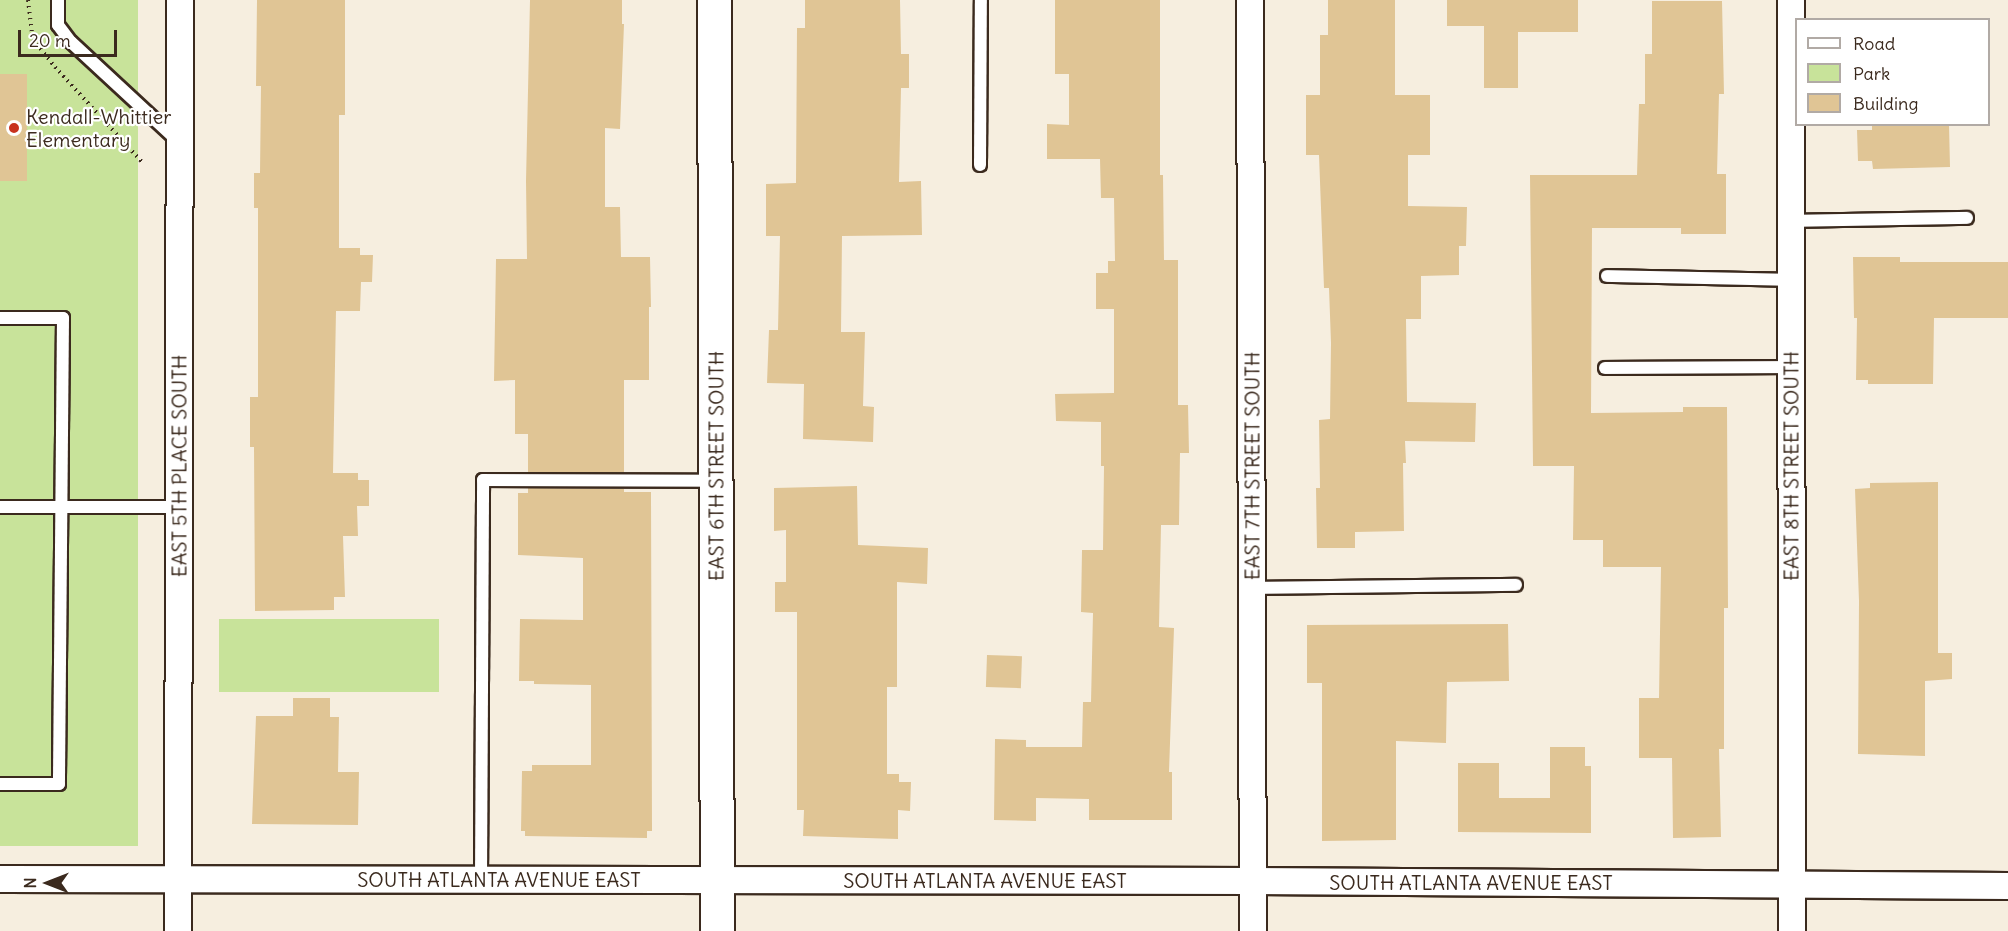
<!DOCTYPE html>
<html>
<head>
<meta charset="utf-8">
<style>
  body { margin:0 }
  #map { position:relative; width:2008px; height:931px; overflow:hidden; background:#f6eedf; font-family:Delius,sans-serif }
  div>[style] { position:absolute }
  .green>* { inset:0; background:#c8e39a; transform-origin:0 0 }
  .building>* { inset:0; background:#e0c595; transform-origin:0 0 }
  .path>* { height:4px; margin-top:-2px; transform-origin:0; background:repeating-linear-gradient(90deg,#3b2a1e 0 1.5px,transparent 0 6px) }
  .roads { filter:drop-shadow(2px 0 #3b2a1e) drop-shadow(-2px 0 #3b2a1e) drop-shadow(0 2px #3b2a1e) drop-shadow(0 -2px #3b2a1e) }
  .lane>* { height:12px; margin:-6px; padding:0 6px; transform-origin:6px; border-radius:6px; background:#fff }
  .street>* { height:26px; margin:-13px; padding:0 13px; transform-origin:13px; border-radius:13px; background:#fff }
  .secondary>* { height:33px; margin:-16.5px; padding:0 16.5px; transform-origin:16.5px; border-radius:16.5px; background:#fff }
  .dots>* { width:16px; height:16px; translate:-50% -50%; box-sizing:border-box; border:3px solid #fff; border-radius:50% }
  span { translate:-50% -50%; white-space:nowrap; text-align:center; line-height:1.15; -webkit-text-stroke:4.5px #fff; paint-order:stroke }
  .poi-label { font-size:20px; color:#3b2a1e }
  .left { translate:0 -50%; text-align:left }
  .street-label { font-size:20px; color:#3b2a1e }
  .legend { position:absolute; left:1795px; top:18px; width:195px; height:108px; box-sizing:border-box; background:#fff; border:2px solid #b1aaa5; margin:0; padding:8px 10px; list-style:none; font-size:18px; color:#3b2a1e }
  .legend li { display:flex; align-items:center; gap:12px; height:30px }
  .legend b { width:30px; border:2px solid #b1aaa5 }
  .north { position:absolute; left:18px; top:853px; width:60px; height:60px; -webkit-text-stroke:4px #fff; paint-order:stroke; rotate:270deg; font-size:16px; font-weight:700; line-height:24px; text-align:center; color:#3b2a1e }
  .north::after { content:''; display:block; margin:auto; width:21px; height:27px; background:#3b2a1e; clip-path:polygon(50% 0,100% 100%,50% 72%,0 100%) }
  .scale { position:absolute; left:18px; top:30px; width:99px; height:27px; box-sizing:border-box; border:3px solid #3b2a1e; border-top:0; padding-left:8px; font-size:18px; line-height:21px; white-space:nowrap; color:#3b2a1e; -webkit-text-stroke:4px #fff; paint-order:stroke }
</style>
</head>
<body>
<div id="map">
  <div class="green">
    <div style="left:0;top:0;width:138px;height:846px"></div>
    <div style="left:219px;top:619px;width:220px;height:73px"></div>
  </div>
  <div class="building">
    <div style="clip-path:polygon(257px 0,345px 0,345px 115px,339px 115px,339px 248px,360px 248px,360px 255px,373px 255px,372px 282px,361px 282px,360px 311px,336px 311px,333px 473px,358px 473px,358px 480px,369px 480px,369px 506px,357px 506px,358px 536px,343px 536px,345px 597px,334px 597px,334px 610px,255px 611px,254px 447px,250px 447px,250px 397px,258px 397px,258px 208px,254px 208px,254px 173px,260px 173px,261px 86px,256px 86px)"></div>
    <div style="clip-path:polygon(530px 0,622px 0,622px 24px,624px 24px,620px 129px,605px 128px,605px 207px,620px 207px,621px 257px,650px 257px,651px 307px,649px 307px,649px 380px,624px 380px,624px 472px,528px 472px,528px 434px,515px 434px,515px 380px,494px 381px,496px 259px,527px 259px,526px 181px)"></div>
    <div style="clip-path:polygon(805px 0,900px 0,901px 54px,909px 54px,909px 88px,901px 88px,899px 182px,921px 181px,922px 235px,842px 236px,841px 332px,865px 332px,863px 406px,874px 407px,873px 442px,803px 439px,804px 384px,767px 383px,769px 330px,778px 330px,780px 236px,766px 236px,766px 184px,796px 183px,797px 28px,805px 28px)"></div>
    <div style="clip-path:polygon(1055px 0,1160px 0,1160px 175px,1163px 175px,1164px 260px,1178px 260px,1178px 405px,1188px 405px,1189px 453px,1180px 453px,1179px 525px,1161px 525px,1159px 627px,1174px 628px,1169px 772px,1172px 772px,1172px 820px,1089px 820px,1089px 799px,1036px 798px,1036px 821px,994px 820px,995px 739px,1026px 740px,1026px 747px,1082px 747px,1083px 702px,1091px 702px,1093px 613px,1081px 612px,1082px 550px,1103px 550px,1104px 466px,1101px 466px,1101px 422px,1056px 421px,1055px 394px,1114px 393px,1114px 309px,1096px 309px,1096px 273px,1108px 273px,1108px 261px,1115px 261px,1114px 198px,1101px 198px,1100px 159px,1047px 159px,1047px 124px,1069px 125px,1069px 74px,1055px 74px)"></div>
    <div style="clip-path:polygon(1328px 0,1395px 0,1395px 95px,1430px 95px,1430px 155px,1408px 155px,1408px 206px,1467px 207px,1466px 246px,1459px 246px,1459px 275px,1421px 276px,1421px 319px,1406px 319px,1407px 402px,1476px 403px,1475px 442px,1405px 441px,1406px 463px,1403px 463px,1404px 531px,1355px 532px,1355px 548px,1317px 548px,1316px 488px,1320px 488px,1319px 420px,1330px 419px,1331px 343px,1329px 288px,1324px 288px,1319px 155px,1306px 155px,1306px 95px,1320px 95px,1320px 35px,1328px 35px)"></div>
    <div style="clip-path:polygon(1447px 0,1578px 0,1578px 32px,1518px 32px,1518px 88px,1484px 88px,1484px 26px,1447px 26px)"></div>
    <div style="clip-path:polygon(1652px 1px,1722px 1px,1724px 94px,1719px 94px,1717px 174px,1726px 174px,1726px 234px,1681px 234px,1681px 228px,1592px 228px,1591px 413px,1683px 412px,1683px 407px,1727px 407px,1728px 608px,1724px 608px,1724px 749px,1719px 749px,1721px 837px,1673px 838px,1672px 758px,1639px 758px,1639px 698px,1659px 698px,1661px 567px,1603px 567px,1603px 540px,1573px 540px,1574px 466px,1533px 466px,1530px 175px,1637px 175px,1639px 104px,1645px 104px,1645px 54px,1652px 54px)"></div>
    <div style="left:0;top:74px;width:27px;height:107px"></div>
    <div style="clip-path:polygon(1872px 124px,1949px 124px,1950px 167px,1873px 169px,1872px 161px,1858px 161px,1857px 130px,1872px 130px)"></div>
    <div style="clip-path:polygon(1853px 257px,1900px 257px,1900px 262px,2008px 262px,2008px 318px,1934px 318px,1933px 384px,1868px 384px,1868px 380px,1856px 380px,1857px 318px,1854px 318px)"></div>
    <div style="clip-path:polygon(1938px 482px,1938px 653px,1952px 653px,1952px 679px,1925px 681px,1925px 756px,1858px 754px,1859px 601px,1855px 489px,1870px 488px,1870px 483px)"></div>
    <div style="clip-path:polygon(857px 486px,858px 545px,928px 548px,927px 584px,897px 582px,897px 687px,887px 687px,887px 774px,899px 774px,899px 782px,911px 782px,910px 811px,898px 810px,898px 839px,803px 836px,804px 810px,797px 810px,797px 612px,775px 612px,775px 582px,786px 582px,786px 530px,774px 531px,774px 488px)"></div>
    <div style="clip-path:polygon(528px 488px,624px 489px,624px 492px,651px 492px,652px 831px,647px 831px,647px 838px,525px 836px,525px 831px,521px 831px,522px 771px,532px 771px,532px 765px,591px 765px,591px 685px,534px 684px,534px 681px,519px 681px,520px 619px,583px 620px,583px 558px,518px 555px,518px 493px,528px 493px)"></div>
    <div style="clip-path:polygon(1508px 624px,1509px 681px,1447px 682px,1446px 743px,1396px 741px,1396px 840px,1322px 841px,1322px 683px,1307px 683px,1307px 625px)"></div>
    <div style="left:987px;top:655px;width:35px;height:32px;rotate:2deg"></div>
    <div style="clip-path:polygon(293px 698px,330px 698px,330px 717px,339px 717px,338px 772px,359px 772px,358px 825px,252px 824px,256px 716px,293px 716px)"></div>
    <div style="clip-path:polygon(1550px 747px,1585px 747px,1585px 766px,1591px 766px,1591px 833px,1458px 832px,1458px 763px,1499px 763px,1499px 798px,1550px 798px)"></div>
  </div>
  <div class="path">
    <div style="left:28px;top:0;width:39px;rotate:83deg"></div>
    <div style="left:33px;top:39px;width:36px;rotate:52deg"></div>
    <div style="left:55px;top:67px;width:130px;rotate:47.5deg"></div>
  </div>
  <div class="roads">
    <div class="lane">
      <div style="left:58px;top:0;width:25px;rotate:90deg"></div>
      <div style="left:58px;top:25px;width:21px;rotate:53deg"></div>
      <div style="left:71px;top:42px;width:147px;rotate:42.8deg"></div>
      <div style="left:980px;top:165px;width:165px;rotate:-89.7deg"></div>
      <div style="left:1791px;top:221px;width:176px;rotate:-1deg"></div>
      <div style="left:1607px;top:276px;width:184px;rotate:1.2deg"></div>
      <div style="left:0;top:318px;width:63px"></div>
      <div style="left:63px;top:318px;width:466px;rotate:90.5deg"></div>
      <div style="left:59px;top:784px;width:59px;rotate:180deg"></div>
      <div style="left:1605px;top:368px;width:186px;rotate:-0.3deg"></div>
      <div style="left:0;top:507px;width:179px"></div>
      <div style="left:1252px;top:588px;width:264px;rotate:-0.7deg"></div>
      <div style="left:481px;top:879px;width:399px;rotate:-89.7deg"></div>
      <div style="left:483px;top:480px;width:232px;rotate:0.2deg"></div>
    </div>
    <div class="street">
      <div style="left:1250px;top:0;width:931px;rotate:89.82deg"></div>
      <div style="left:1791px;top:0;width:931px;rotate:89.94deg"></div>
      <div style="left:0;top:879px;width:1253px;rotate:0.09deg"></div>
      <div style="left:1253px;top:881px;width:755px;rotate:0.38deg"></div>
      <div style="left:178px;top:931px;width:931px;rotate:-89.88deg"></div>
    </div>
    <div class="secondary">
      <div style="left:714px;top:0;width:931px;rotate:89.82deg"></div>
    </div>
  </div>
  <div class="dots">
    <div style="left:14px;top:128px;background:#c8321e"></div>
  </div>
  <div class="poi-label">
    <span class="left" style="left:26px;top:128px">Kendall-Whittier<br>Elementary</span>
  </div>
  <div class="street-label">
    <span style="left:179px;top:466px;rotate:-90deg">EAST 5TH PLACE SOUTH</span>
    <span style="left:716px;top:466px;rotate:-90deg">EAST 6TH STREET SOUTH</span>
    <span style="left:1252px;top:466px;rotate:-90deg">EAST 7TH STREET SOUTH</span>
    <span style="left:1791px;top:466px;rotate:-90deg">EAST 8TH STREET SOUTH</span>
    <span style="left:499px;top:879px">SOUTH ATLANTA AVENUE EAST</span>
    <span style="left:985px;top:880px">SOUTH ATLANTA AVENUE EAST</span>
    <span style="left:1471px;top:882px">SOUTH ATLANTA AVENUE EAST</span>
  </div>
  <ul class="legend">
  <li><b style="height:8px;background:#fff"></b>Road</li>
  <li><b style="height:16px;background:#c8e39a"></b>Park</li>
  <li><b style="height:16px;background:#e0c595"></b>Building</li>
  </ul>
  <div class="north">N</div>
  <div class="scale">20 m</div>
</div>
</body>
</html>
